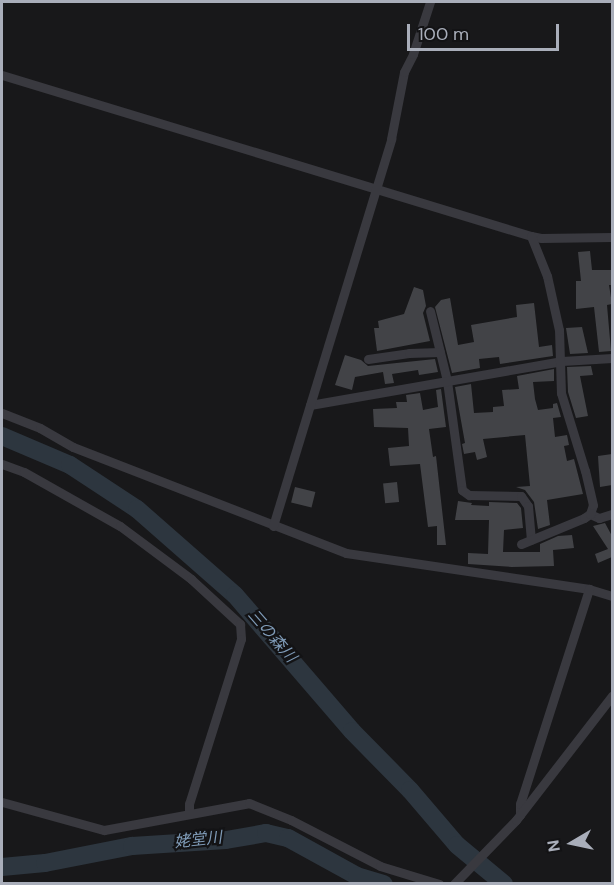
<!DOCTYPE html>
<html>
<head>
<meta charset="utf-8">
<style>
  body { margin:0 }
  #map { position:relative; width:614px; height:885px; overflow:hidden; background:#18181a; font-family:"DM Sans","Noto Sans JP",sans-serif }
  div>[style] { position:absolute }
  .river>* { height:18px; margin:-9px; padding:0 9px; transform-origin:9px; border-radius:9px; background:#2d363f }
  .building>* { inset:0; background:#424347; transform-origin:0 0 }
  .minor>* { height:9px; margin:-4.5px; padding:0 4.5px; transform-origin:4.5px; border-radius:4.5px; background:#39393f }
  span { translate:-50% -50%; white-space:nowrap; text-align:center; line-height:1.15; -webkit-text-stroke:4.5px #131315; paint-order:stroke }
  .water-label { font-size:16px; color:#7f9bb7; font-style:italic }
  .frame { position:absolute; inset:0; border:3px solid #a9aeba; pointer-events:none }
  .north { position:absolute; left:542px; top:813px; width:60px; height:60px; -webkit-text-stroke:4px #131315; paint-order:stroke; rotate:261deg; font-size:16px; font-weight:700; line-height:24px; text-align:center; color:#a9aeba }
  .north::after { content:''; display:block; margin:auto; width:21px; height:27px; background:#a9aeba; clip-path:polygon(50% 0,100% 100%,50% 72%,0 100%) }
  .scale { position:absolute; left:407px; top:24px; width:152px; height:27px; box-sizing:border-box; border:3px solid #a9aeba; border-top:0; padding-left:8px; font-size:18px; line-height:21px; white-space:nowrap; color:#a9aeba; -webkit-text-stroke:4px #131315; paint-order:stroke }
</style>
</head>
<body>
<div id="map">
  <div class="river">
    <div style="left:2px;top:436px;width:74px;rotate:23.1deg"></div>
    <div style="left:70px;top:465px;width:80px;rotate:33.3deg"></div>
    <div style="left:137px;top:509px;width:130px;rotate:41.3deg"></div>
    <div style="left:235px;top:595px;width:179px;rotate:49.3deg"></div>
    <div style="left:352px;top:731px;width:83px;rotate:45.5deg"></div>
    <div style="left:410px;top:790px;width:72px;rotate:49.5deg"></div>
    <div style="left:457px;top:845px;width:61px;rotate:39.7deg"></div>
    <div style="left:2px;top:867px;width:43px;rotate:-5.3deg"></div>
    <div style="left:45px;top:863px;width:89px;rotate:-11.1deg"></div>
    <div style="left:132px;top:846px;width:94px;rotate:-3.7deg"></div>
    <div style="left:226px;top:840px;width:41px;rotate:-9.9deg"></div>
    <div style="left:266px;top:833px;width:23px;rotate:13deg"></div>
    <div style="left:288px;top:838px;width:79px;rotate:28.8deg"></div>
    <div style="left:357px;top:876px;width:28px;rotate:17deg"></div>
  </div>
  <div class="building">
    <div style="clip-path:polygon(590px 251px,592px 270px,612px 270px,612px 285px,609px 285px,612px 304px,607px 305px,611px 351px,599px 352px,594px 307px,576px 309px,576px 281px,581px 281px,578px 252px)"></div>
    <div style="clip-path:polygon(414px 287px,423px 290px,426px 306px,423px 313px,430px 341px,377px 351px,374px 328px,379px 328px,378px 321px,404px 314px)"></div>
    <div style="clip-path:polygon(450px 298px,458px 345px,474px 342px,471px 325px,517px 317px,516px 305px,534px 303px,539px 347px,552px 345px,553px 356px,500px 364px,499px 357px,479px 359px,480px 368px,452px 373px,435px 307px,441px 300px)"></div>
    <div style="clip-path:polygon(582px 327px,588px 353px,570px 354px,566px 328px)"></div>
    <div style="clip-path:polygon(345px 355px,361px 360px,368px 366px,435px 359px,438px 372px,419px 375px,418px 370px,392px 374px,394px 383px,385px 384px,383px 372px,355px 377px,352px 390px,335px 385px)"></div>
    <div style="clip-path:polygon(591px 366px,593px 375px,580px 376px,588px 416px,576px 418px,568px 392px,567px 367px)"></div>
    <div style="clip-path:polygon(554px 369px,554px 381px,533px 382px,535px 399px,538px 410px,553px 408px,553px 404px,557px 403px,561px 417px,553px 418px,555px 437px,567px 435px,569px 445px,564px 446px,567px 461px,574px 459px,583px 494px,547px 500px,550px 525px,538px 529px,534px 502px,525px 490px,516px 487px,530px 486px,525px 435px,483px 439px,487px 457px,477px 460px,475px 452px,464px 454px,462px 444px,465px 443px,455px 387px,471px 384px,474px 413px,493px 412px,493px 407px,504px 406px,502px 390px,519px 389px,517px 376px)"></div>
    <div style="clip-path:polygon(441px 389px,446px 427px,429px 429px,433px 457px,436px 456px,446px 545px,437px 545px,437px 526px,428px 527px,420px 464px,390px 466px,388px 448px,409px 446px,408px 428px,374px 427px,373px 409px,397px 408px,396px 402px,407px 402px,406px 395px,420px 393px,423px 410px,438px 407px,436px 390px)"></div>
    <div style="clip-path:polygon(612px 454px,612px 485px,600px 487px,598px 456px)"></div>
    <div style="left:397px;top:482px;width:20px;height:14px;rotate:84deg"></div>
    <div style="left:295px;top:487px;width:21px;height:16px;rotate:14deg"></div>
    <div style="clip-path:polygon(458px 501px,472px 503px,471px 505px,489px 506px,489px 502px,517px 503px,521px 508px,523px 528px,504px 530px,503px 552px,540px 552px,540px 544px,558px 536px,572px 535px,574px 548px,553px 550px,554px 566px,512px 567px,468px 564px,468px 553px,488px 554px,489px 520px,455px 520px)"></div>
    <div style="clip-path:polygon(605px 523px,612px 536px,612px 557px,598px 563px,595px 554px,608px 549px,593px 526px)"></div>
  </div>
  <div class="minor">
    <div style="left:2px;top:75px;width:553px;rotate:16.93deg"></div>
    <div style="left:531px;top:236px;width:10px;rotate:11deg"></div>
    <div style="left:541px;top:238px;width:71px;rotate:-0.8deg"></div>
    <div style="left:430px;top:311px;width:72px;rotate:76.3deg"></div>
    <div style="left:447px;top:381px;width:110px;rotate:82.2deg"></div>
    <div style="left:462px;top:490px;width:9px;rotate:36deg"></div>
    <div style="left:469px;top:495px;width:52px;rotate:1.1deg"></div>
    <div style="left:521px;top:496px;width:12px;rotate:55deg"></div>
    <div style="left:528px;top:506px;width:34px;rotate:85deg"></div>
    <div style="left:368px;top:359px;width:41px;rotate:-8.3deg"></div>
    <div style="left:409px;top:353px;width:31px;rotate:-2deg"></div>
    <div style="left:310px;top:405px;width:256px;rotate:-9.9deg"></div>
    <div style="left:562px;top:361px;width:50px;rotate:-3.4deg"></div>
    <div style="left:2px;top:413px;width:41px;rotate:21.5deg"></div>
    <div style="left:40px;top:428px;width:38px;rotate:30deg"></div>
    <div style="left:73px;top:447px;width:293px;rotate:21.2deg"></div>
    <div style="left:346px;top:553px;width:246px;rotate:8.4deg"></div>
    <div style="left:589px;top:589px;width:24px;rotate:17deg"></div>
    <div style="left:2px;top:464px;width:23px;rotate:20deg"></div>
    <div style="left:24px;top:472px;width:110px;rotate:29.4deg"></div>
    <div style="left:120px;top:526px;width:89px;rotate:36.7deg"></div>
    <div style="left:191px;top:579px;width:67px;rotate:42.6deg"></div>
    <div style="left:240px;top:624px;width:15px;rotate:86deg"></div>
    <div style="left:241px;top:639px;width:173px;rotate:107.5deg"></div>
    <div style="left:189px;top:804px;width:10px;rotate:90deg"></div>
    <div style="left:590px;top:514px;width:10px;rotate:24deg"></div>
    <div style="left:599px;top:518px;width:14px;rotate:-17deg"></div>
    <div style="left:273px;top:526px;width:405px;rotate:-73deg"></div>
    <div style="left:391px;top:139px;width:68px;rotate:-79deg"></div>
    <div style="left:404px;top:72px;width:20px;rotate:-63deg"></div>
    <div style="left:413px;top:54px;width:55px;rotate:-71.9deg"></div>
    <div style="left:521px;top:544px;width:68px;rotate:-22.4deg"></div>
    <div style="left:584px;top:518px;width:7px;rotate:-34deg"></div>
    <div style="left:590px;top:514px;width:9px;rotate:-72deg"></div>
    <div style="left:593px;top:505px;width:35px;rotate:-103deg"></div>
    <div style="left:585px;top:471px;width:82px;rotate:-107.1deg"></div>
    <div style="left:561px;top:393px;width:63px;rotate:-91.8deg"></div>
    <div style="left:559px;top:330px;width:55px;rotate:-102.5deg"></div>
    <div style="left:547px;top:276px;width:43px;rotate:-111.8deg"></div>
    <div style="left:2px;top:802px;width:106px;rotate:15.4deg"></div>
    <div style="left:104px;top:830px;width:147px;rotate:-10.5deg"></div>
    <div style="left:249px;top:803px;width:45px;rotate:22deg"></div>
    <div style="left:291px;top:820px;width:100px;rotate:27.3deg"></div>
    <div style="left:380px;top:866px;width:62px;rotate:17deg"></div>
    <div style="left:520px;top:815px;width:11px;rotate:-90deg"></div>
    <div style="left:520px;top:804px;width:226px;rotate:-72.2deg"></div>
    <div style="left:454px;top:884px;width:89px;rotate:-45.9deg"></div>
    <div style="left:516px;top:820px;width:157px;rotate:-52.3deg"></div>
  </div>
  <div class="water-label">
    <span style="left:272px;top:636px;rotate:49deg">三の森川</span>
    <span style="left:198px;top:840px;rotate:-6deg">姥堂川</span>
  </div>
  <div class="frame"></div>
  <div class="north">N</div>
  <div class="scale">100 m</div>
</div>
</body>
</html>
